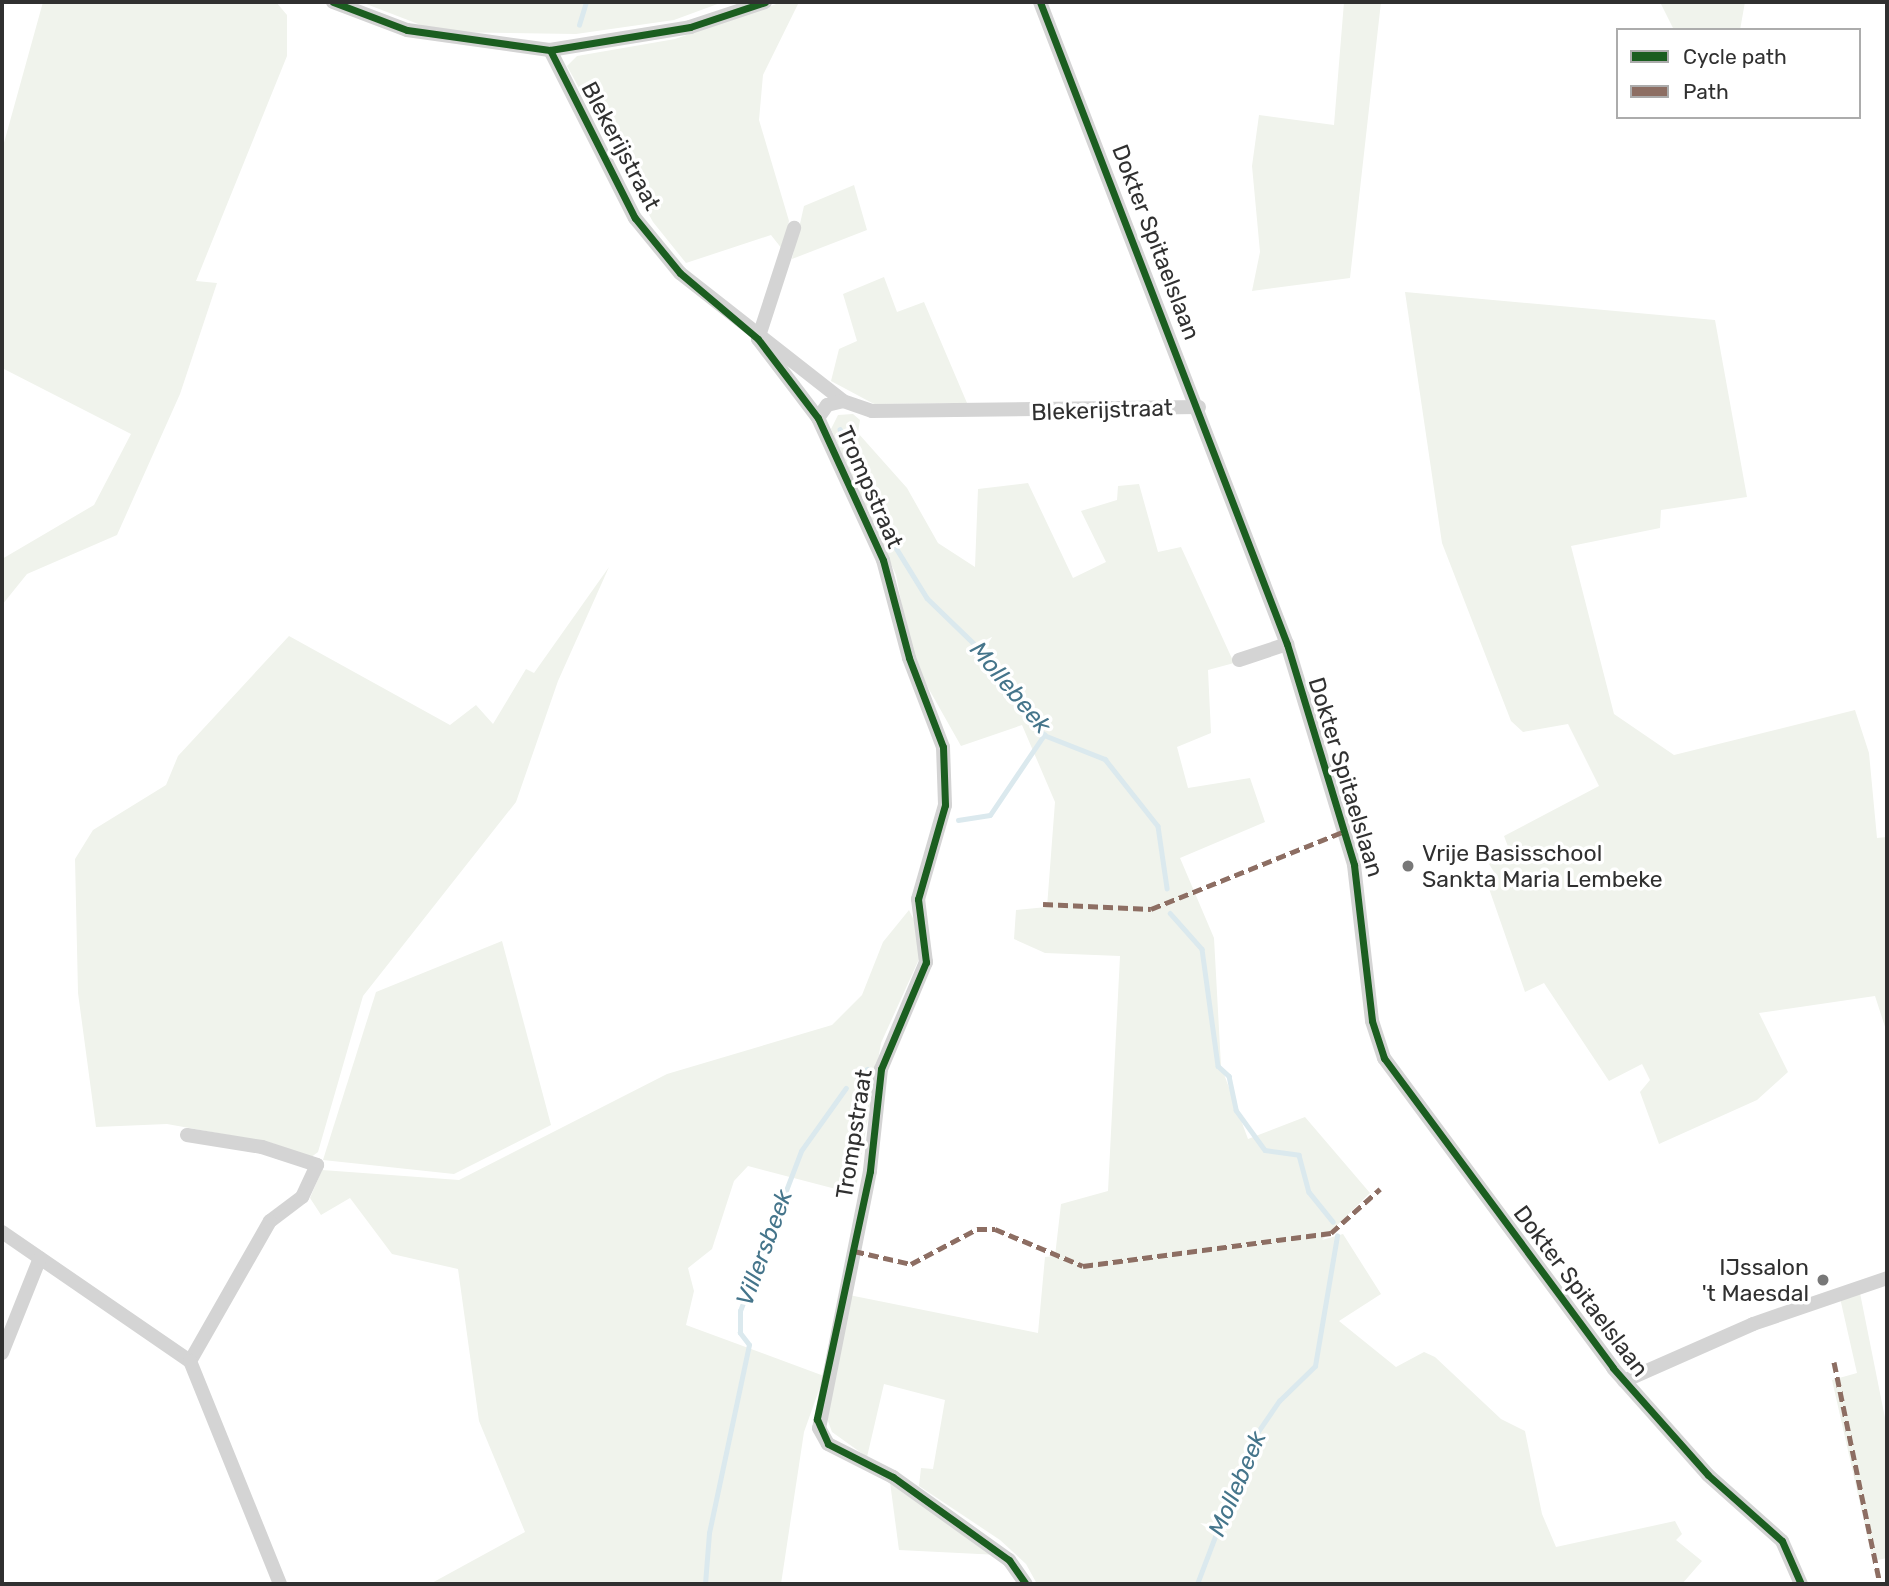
<!DOCTYPE html>
<html>
<head>
<meta charset="utf-8">
<style>
  body { margin:0 }
  #map { position:relative; width:1889px; height:1586px; overflow:hidden; background:#fff; font-family:Rubik,sans-serif }
  div>[style] { position:absolute }
  .green>* { inset:0; background:#f0f3ec }
  .stream>* { height:4.5px; margin:-2.25px; padding:0 2.25px; transform-origin:2.25px; border-radius:2.25px; background:#dbe9ee }
  .minor>* { height:14px; margin:-7px; padding:0 7px; transform-origin:7px; border-radius:7px; background:#d4d4d4 }
  .quiet>* { height:5px; margin-top:-2.5px; transform-origin:0; background:repeating-linear-gradient(90deg,#8d6e63 0 10px,transparent 0 15px) }
  .cycleway>* { height:7px; margin:-3.5px; padding:0 3.5px; transform-origin:3.5px; border-radius:3.5px; background:#1b5e20 }
  .dots>* { width:19px; height:19px; translate:-50% -50%; box-sizing:border-box; border:4px solid #fff; border-radius:50% }
  span { translate:-50% -50%; white-space:nowrap; text-align:center; line-height:1.15; -webkit-text-stroke:7px #fff; paint-order:stroke }
  .street-label { font-size:23px; color:#303030 }
  .poi-label { font-size:23px; color:#303030 }
  .left { translate:0 -50%; text-align:left }
  .right { translate:-100% -50%; text-align:right }
  .water-label { font-size:24px; color:#45758b; font-style:italic }
  .frame { position:absolute; inset:0; border:4px solid #303030; pointer-events:none }
  .legend { position:absolute; left:1616px; top:28px; width:245px; height:91px; box-sizing:border-box; background:#fff; border:2px solid #acacac; margin:0; padding:9px 12px; list-style:none; font-size:21px; color:#303030 }
  .legend li { display:flex; align-items:center; gap:14px; height:35px }
  .legend b { width:35px; border:2px solid #acacac }
</style>
</head>
<body>
<div id="map">
  <div class="green">
    <div style="clip-path:polygon(43px 2px,276px 2px,287px 15px,287px 56px,196px 281px,217px 283px,180px 394px,117px 535px,27px 574px,2px 605px,2px 559px,94px 505px,131px 434px,2px 368px,2px 150px)"></div>
    <div style="clip-path:polygon(361px 2px,723px 2px,674px 20px,576px 34px,439px 32px)"></div>
    <div style="clip-path:polygon(782px 2px,799px 2px,763px 75px,759px 120px,789px 221px,782px 249px,771px 235px,686px 263px,653px 222px,567px 66px,577px 56px,675px 39px)"></div>
    <div style="clip-path:polygon(1344px 2px,1381px 2px,1350px 278px,1252px 291px,1260px 252px,1252px 166px,1259px 115px,1334px 125px)"></div>
    <div style="clip-path:polygon(1660px 2px,1745px 2px,1740px 30px,1674px 30px)"></div>
    <div style="clip-path:polygon(854px 185px,867px 230px,792px 259px,804px 206px)"></div>
    <div style="clip-path:polygon(884px 277px,897px 312px,924px 302px,967px 403px,874px 404px,831px 381px,839px 349px,857px 341px,843px 294px)"></div>
    <div style="clip-path:polygon(1405px 292px,1715px 320px,1747px 497px,1661px 510px,1660px 528px,1571px 546px,1614px 714px,1674px 755px,1855px 710px,1869px 753px,1877px 838px,1887px 837px,1887px 1033px,1875px 996px,1759px 1013px,1788px 1072px,1757px 1100px,1659px 1144px,1640px 1092px,1650px 1080px,1642px 1064px,1609px 1081px,1544px 983px,1525px 992px,1485px 877px,1494px 872px,1489px 864px,1510px 852px,1504px 836px,1599px 786px,1568px 724px,1523px 732px,1511px 721px,1442px 543px)"></div>
    <div style="clip-path:polygon(853px 414px,860px 420px,858px 433px,907px 488px,938px 543px,975px 567px,978px 489px,1028px 483px,1073px 578px,1106px 562px,1081px 511px,1117px 500px,1118px 486px,1139px 484px,1158px 552px,1181px 547px,1234px 663px,1208px 670px,1211px 733px,1177px 747px,1188px 788px,1250px 778px,1265px 822px,1180px 858px,1214px 938px,1221px 1066px,1248px 1139px,1305px 1117px,1370px 1193px,1322px 1240px,1343px 1234px,1381px 1294px,1339px 1321px,1396px 1367px,1424px 1352px,1435px 1357px,1501px 1419px,1525px 1431px,1542px 1514px,1556px 1547px,1675px 1521px,1682px 1534px,1676px 1540px,1702px 1561px,1682px 1584px,1037px 1584px,1026px 1564px,1000px 1540px,919px 1486px,921px 1468px,933px 1469px,945px 1400px,884px 1384px,867px 1457px,832px 1432px,826px 1416px,849px 1295px,1038px 1333px,1045px 1257px,1055px 1256px,1061px 1204px,1108px 1191px,1120px 956px,1045px 953px,1014px 939px,1016px 910px,1047px 907px,1055px 802px,1022px 725px,961px 746px,926px 684px,910px 646px,896px 575px,831px 429px,838px 415px)"></div>
    <div style="clip-path:polygon(609px 567px,558px 681px,516px 802px,363px 996px,318px 1152px,310px 1158px,272px 1143px,167px 1124px,96px 1127px,78px 993px,75px 859px,93px 830px,166px 785px,178px 756px,289px 636px,450px 725px,476px 705px,493px 724px,526px 669px,534px 673px)"></div>
    <div style="clip-path:polygon(909px 910px,919px 931px,920px 957px,881px 1043px,855px 1194px,748px 1166px,734px 1181px,712px 1249px,688px 1268px,694px 1291px,686px 1325px,824px 1376px,804px 1432px,781px 1584px,430px 1584px,525px 1532px,479px 1421px,458px 1269px,392px 1254px,350px 1198px,321px 1215px,310px 1198px,322px 1170px,459px 1180px,667px 1074px,832px 1025px,862px 995px,883px 942px)"></div>
    <div style="clip-path:polygon(502px 941px,551px 1125px,454px 1174px,323px 1160px,376px 992px)"></div>
    <div style="clip-path:polygon(1860px 1293px,1887px 1428px,1887px 1558px,1873px 1561px,1832px 1380px,1857px 1373px,1840px 1298px)"></div>
    <div style="clip-path:polygon(890px 1482px,999px 1555px,899px 1550px)"></div>
  </div>
  <div class="stream">
    <div style="left:579px;top:25px;width:24px;rotate:-73deg"></div>
    <div style="left:840px;top:429px;width:120px;rotate:65.4deg"></div>
    <div style="left:890px;top:538px;width:70px;rotate:58.3deg"></div>
    <div style="left:927px;top:598px;width:91px;rotate:44.1deg"></div>
    <div style="left:992px;top:661px;width:90px;rotate:54.9deg"></div>
    <div style="left:1044px;top:735px;width:66px;rotate:21.5deg"></div>
    <div style="left:1105px;top:759px;width:85px;rotate:51.7deg"></div>
    <div style="left:1158px;top:826px;width:63px;rotate:81.7deg"></div>
    <div style="left:958px;top:820px;width:32px;rotate:-9deg"></div>
    <div style="left:990px;top:815px;width:97px;rotate:-56deg"></div>
    <div style="left:1170px;top:913px;width:48px;rotate:48.4deg"></div>
    <div style="left:1202px;top:949px;width:118px;rotate:82.2deg"></div>
    <div style="left:1218px;top:1066px;width:15px;rotate:42deg"></div>
    <div style="left:1229px;top:1076px;width:35px;rotate:78deg"></div>
    <div style="left:1236px;top:1110px;width:49px;rotate:54.1deg"></div>
    <div style="left:1265px;top:1150px;width:34px;rotate:8deg"></div>
    <div style="left:1299px;top:1155px;width:38px;rotate:75deg"></div>
    <div style="left:1309px;top:1192px;width:38px;rotate:51deg"></div>
    <div style="left:856px;top:1076px;width:13px;rotate:-32deg"></div>
    <div style="left:705px;top:1584px;width:51px;rotate:-85.5deg"></div>
    <div style="left:709px;top:1533px;width:192px;rotate:-78deg"></div>
    <div style="left:749px;top:1345px;width:15px;rotate:-127deg"></div>
    <div style="left:740px;top:1333px;width:22px;rotate:-90deg"></div>
    <div style="left:740px;top:1311px;width:171px;rotate:-69.1deg"></div>
    <div style="left:801px;top:1151px;width:77px;rotate:-54.5deg"></div>
    <div style="left:1197px;top:1584px;width:152px;rotate:-69.2deg"></div>
    <div style="left:1251px;top:1442px;width:50px;rotate:-55.7deg"></div>
    <div style="left:1279px;top:1401px;width:50px;rotate:-44.2deg"></div>
    <div style="left:1315px;top:1366px;width:132px;rotate:-80.4deg"></div>
  </div>
  <div class="minor">
    <div style="left:333px;top:2px;width:79px;rotate:20.7deg"></div>
    <div style="left:407px;top:30px;width:144px;rotate:8deg"></div>
    <div style="left:550px;top:50px;width:142px;rotate:-9.3deg"></div>
    <div style="left:690px;top:27px;width:79px;rotate:-18.4deg"></div>
    <div style="left:1040px;top:2px;width:688px;rotate:68.96deg"></div>
    <div style="left:1287px;top:644px;width:231px;rotate:73.1deg"></div>
    <div style="left:1354px;top:865px;width:157px;rotate:83.4deg"></div>
    <div style="left:1372px;top:1021px;width:39px;rotate:72deg"></div>
    <div style="left:1384px;top:1058px;width:385px;rotate:53.5deg"></div>
    <div style="left:1613px;top:1368px;width:143px;rotate:48.4deg"></div>
    <div style="left:1708px;top:1475px;width:99px;rotate:41.7deg"></div>
    <div style="left:1782px;top:1541px;width:47px;rotate:66.2deg"></div>
    <div style="left:550px;top:50px;width:188px;rotate:63.2deg"></div>
    <div style="left:635px;top:218px;width:71px;rotate:50.7deg"></div>
    <div style="left:680px;top:273px;width:207px;rotate:38.1deg"></div>
    <div style="left:843px;top:401px;width:31px;rotate:19deg"></div>
    <div style="left:872px;top:411px;width:327px;rotate:-0.7deg"></div>
    <div style="left:758px;top:339px;width:99px;rotate:52.8deg"></div>
    <div style="left:818px;top:418px;width:156px;rotate:65.4deg"></div>
    <div style="left:883px;top:560px;width:101px;rotate:75.1deg"></div>
    <div style="left:909px;top:658px;width:95px;rotate:69.1deg"></div>
    <div style="left:943px;top:747px;width:58px;rotate:88deg"></div>
    <div style="left:945px;top:805px;width:98px;rotate:106deg"></div>
    <div style="left:918px;top:899px;width:64px;rotate:82.8deg"></div>
    <div style="left:926px;top:962px;width:116px;rotate:112.8deg"></div>
    <div style="left:881px;top:1069px;width:103px;rotate:96.2deg"></div>
    <div style="left:870px;top:1171px;width:262px;rotate:101.2deg"></div>
    <div style="left:819px;top:1428px;width:18px;rotate:61deg"></div>
    <div style="left:828px;top:1444px;width:73px;rotate:26.9deg"></div>
    <div style="left:893px;top:1477px;width:143px;rotate:35.6deg"></div>
    <div style="left:1009px;top:1560px;width:29px;rotate:55deg"></div>
    <div style="left:758px;top:339px;width:117px;rotate:-72deg"></div>
    <div style="left:818px;top:418px;width:16px;rotate:-55deg"></div>
    <div style="left:827px;top:405px;width:16px;rotate:-14deg"></div>
    <div style="left:1239px;top:660px;width:51px;rotate:-18.4deg"></div>
    <div style="left:187px;top:1135px;width:76px;rotate:9.1deg"></div>
    <div style="left:262px;top:1147px;width:58px;rotate:18.1deg"></div>
    <div style="left:317px;top:1165px;width:35px;rotate:115deg"></div>
    <div style="left:302px;top:1197px;width:40px;rotate:143deg"></div>
    <div style="left:270px;top:1221px;width:161px;rotate:119.7deg"></div>
    <div style="left:2px;top:1232px;width:228px;rotate:34.5deg"></div>
    <div style="left:190px;top:1361px;width:240px;rotate:68deg"></div>
    <div style="left:2px;top:1353px;width:102px;rotate:-68.2deg"></div>
    <div style="left:1624px;top:1381px;width:141px;rotate:-23.8deg"></div>
    <div style="left:1753px;top:1324px;width:142px;rotate:-18.9deg"></div>
  </div>
  <div class="quiet">
    <div style="left:1043px;top:904px;width:108px;rotate:2.7deg"></div>
    <div style="left:1151px;top:909px;width:207px;rotate:-21.9deg"></div>
    <div style="left:854px;top:1251px;width:58px;rotate:12.8deg"></div>
    <div style="left:911px;top:1264px;width:75px;rotate:-27.9deg"></div>
    <div style="left:977px;top:1229px;width:18px"></div>
    <div style="left:995px;top:1229px;width:95px;rotate:22.8deg"></div>
    <div style="left:1083px;top:1266px;width:250px;rotate:-7.6deg"></div>
    <div style="left:1331px;top:1233px;width:66px;rotate:-41.9deg"></div>
    <div style="left:1834px;top:1362px;width:227px;rotate:78.3deg"></div>
  </div>
  <div class="cycleway">
    <div style="left:333px;top:2px;width:79px;rotate:20.7deg"></div>
    <div style="left:407px;top:30px;width:144px;rotate:8deg"></div>
    <div style="left:550px;top:50px;width:142px;rotate:-9.3deg"></div>
    <div style="left:690px;top:27px;width:79px;rotate:-18.4deg"></div>
    <div style="left:1040px;top:2px;width:688px;rotate:68.96deg"></div>
    <div style="left:1287px;top:644px;width:231px;rotate:73.1deg"></div>
    <div style="left:1354px;top:865px;width:157px;rotate:83.4deg"></div>
    <div style="left:1372px;top:1021px;width:39px;rotate:72deg"></div>
    <div style="left:1384px;top:1058px;width:385px;rotate:53.5deg"></div>
    <div style="left:1613px;top:1368px;width:143px;rotate:48.4deg"></div>
    <div style="left:1708px;top:1475px;width:99px;rotate:41.7deg"></div>
    <div style="left:1782px;top:1541px;width:47px;rotate:66.2deg"></div>
    <div style="left:550px;top:50px;width:188px;rotate:63.2deg"></div>
    <div style="left:635px;top:218px;width:71px;rotate:50.7deg"></div>
    <div style="left:680px;top:273px;width:102px;rotate:40.2deg"></div>
    <div style="left:758px;top:339px;width:99px;rotate:52.8deg"></div>
    <div style="left:818px;top:418px;width:156px;rotate:65.4deg"></div>
    <div style="left:883px;top:560px;width:101px;rotate:75.1deg"></div>
    <div style="left:909px;top:658px;width:95px;rotate:69.1deg"></div>
    <div style="left:943px;top:747px;width:58px;rotate:88deg"></div>
    <div style="left:945px;top:805px;width:98px;rotate:106deg"></div>
    <div style="left:918px;top:899px;width:64px;rotate:82.8deg"></div>
    <div style="left:926px;top:962px;width:116px;rotate:112.8deg"></div>
    <div style="left:881px;top:1069px;width:103px;rotate:96.2deg"></div>
    <div style="left:870px;top:1171px;width:254px;rotate:102.1deg"></div>
    <div style="left:817px;top:1419px;width:27px;rotate:66deg"></div>
    <div style="left:828px;top:1444px;width:73px;rotate:26.9deg"></div>
    <div style="left:893px;top:1477px;width:143px;rotate:35.6deg"></div>
    <div style="left:1009px;top:1560px;width:29px;rotate:55deg"></div>
  </div>
  <div class="dots">
    <div style="left:1408px;top:866px;background:#787878"></div>
    <div style="left:1823px;top:1280px;background:#787878"></div>
  </div>
  <div class="street-label">
    <span style="left:621px;top:146px;rotate:62deg">Blekerijstraat</span>
    <span style="left:1156px;top:242px;rotate:69deg">Dokter Spitaelslaan</span>
    <span style="left:1102px;top:410px;rotate:-2deg">Blekerijstraat</span>
    <span style="left:870px;top:487px;rotate:66deg">Trompstraat</span>
    <span style="left:1346px;top:777px;rotate:73deg">Dokter Spitaelslaan</span>
    <span style="left:854px;top:1134px;rotate:-81deg">Trompstraat</span>
    <span style="left:1581px;top:1291px;rotate:53deg">Dokter Spitaelslaan</span>
  </div>
  <div class="poi-label">
    <span class="left" style="left:1422px;top:866px">Vrije Basisschool<br>Sankta Maria Lembeke</span>
    <span class="right" style="left:1809px;top:1280px">IJssalon<br>'t Maesdal</span>
  </div>
  <div class="water-label">
    <span style="left:1010px;top:688px;rotate:50deg">Mollebeek</span>
    <span style="left:765px;top:1248px;rotate:-70deg">Villersbeek</span>
    <span style="left:1238px;top:1484px;rotate:-67deg">Mollebeek</span>
  </div>
  <div class="frame"></div>
  <ul class="legend">
  <li><b style="height:9px;background:#1b5e20"></b>Cycle path</li>
  <li><b style="height:9px;background:#8d6e63"></b>Path</li>
  </ul>
</div>
</body>
</html>
